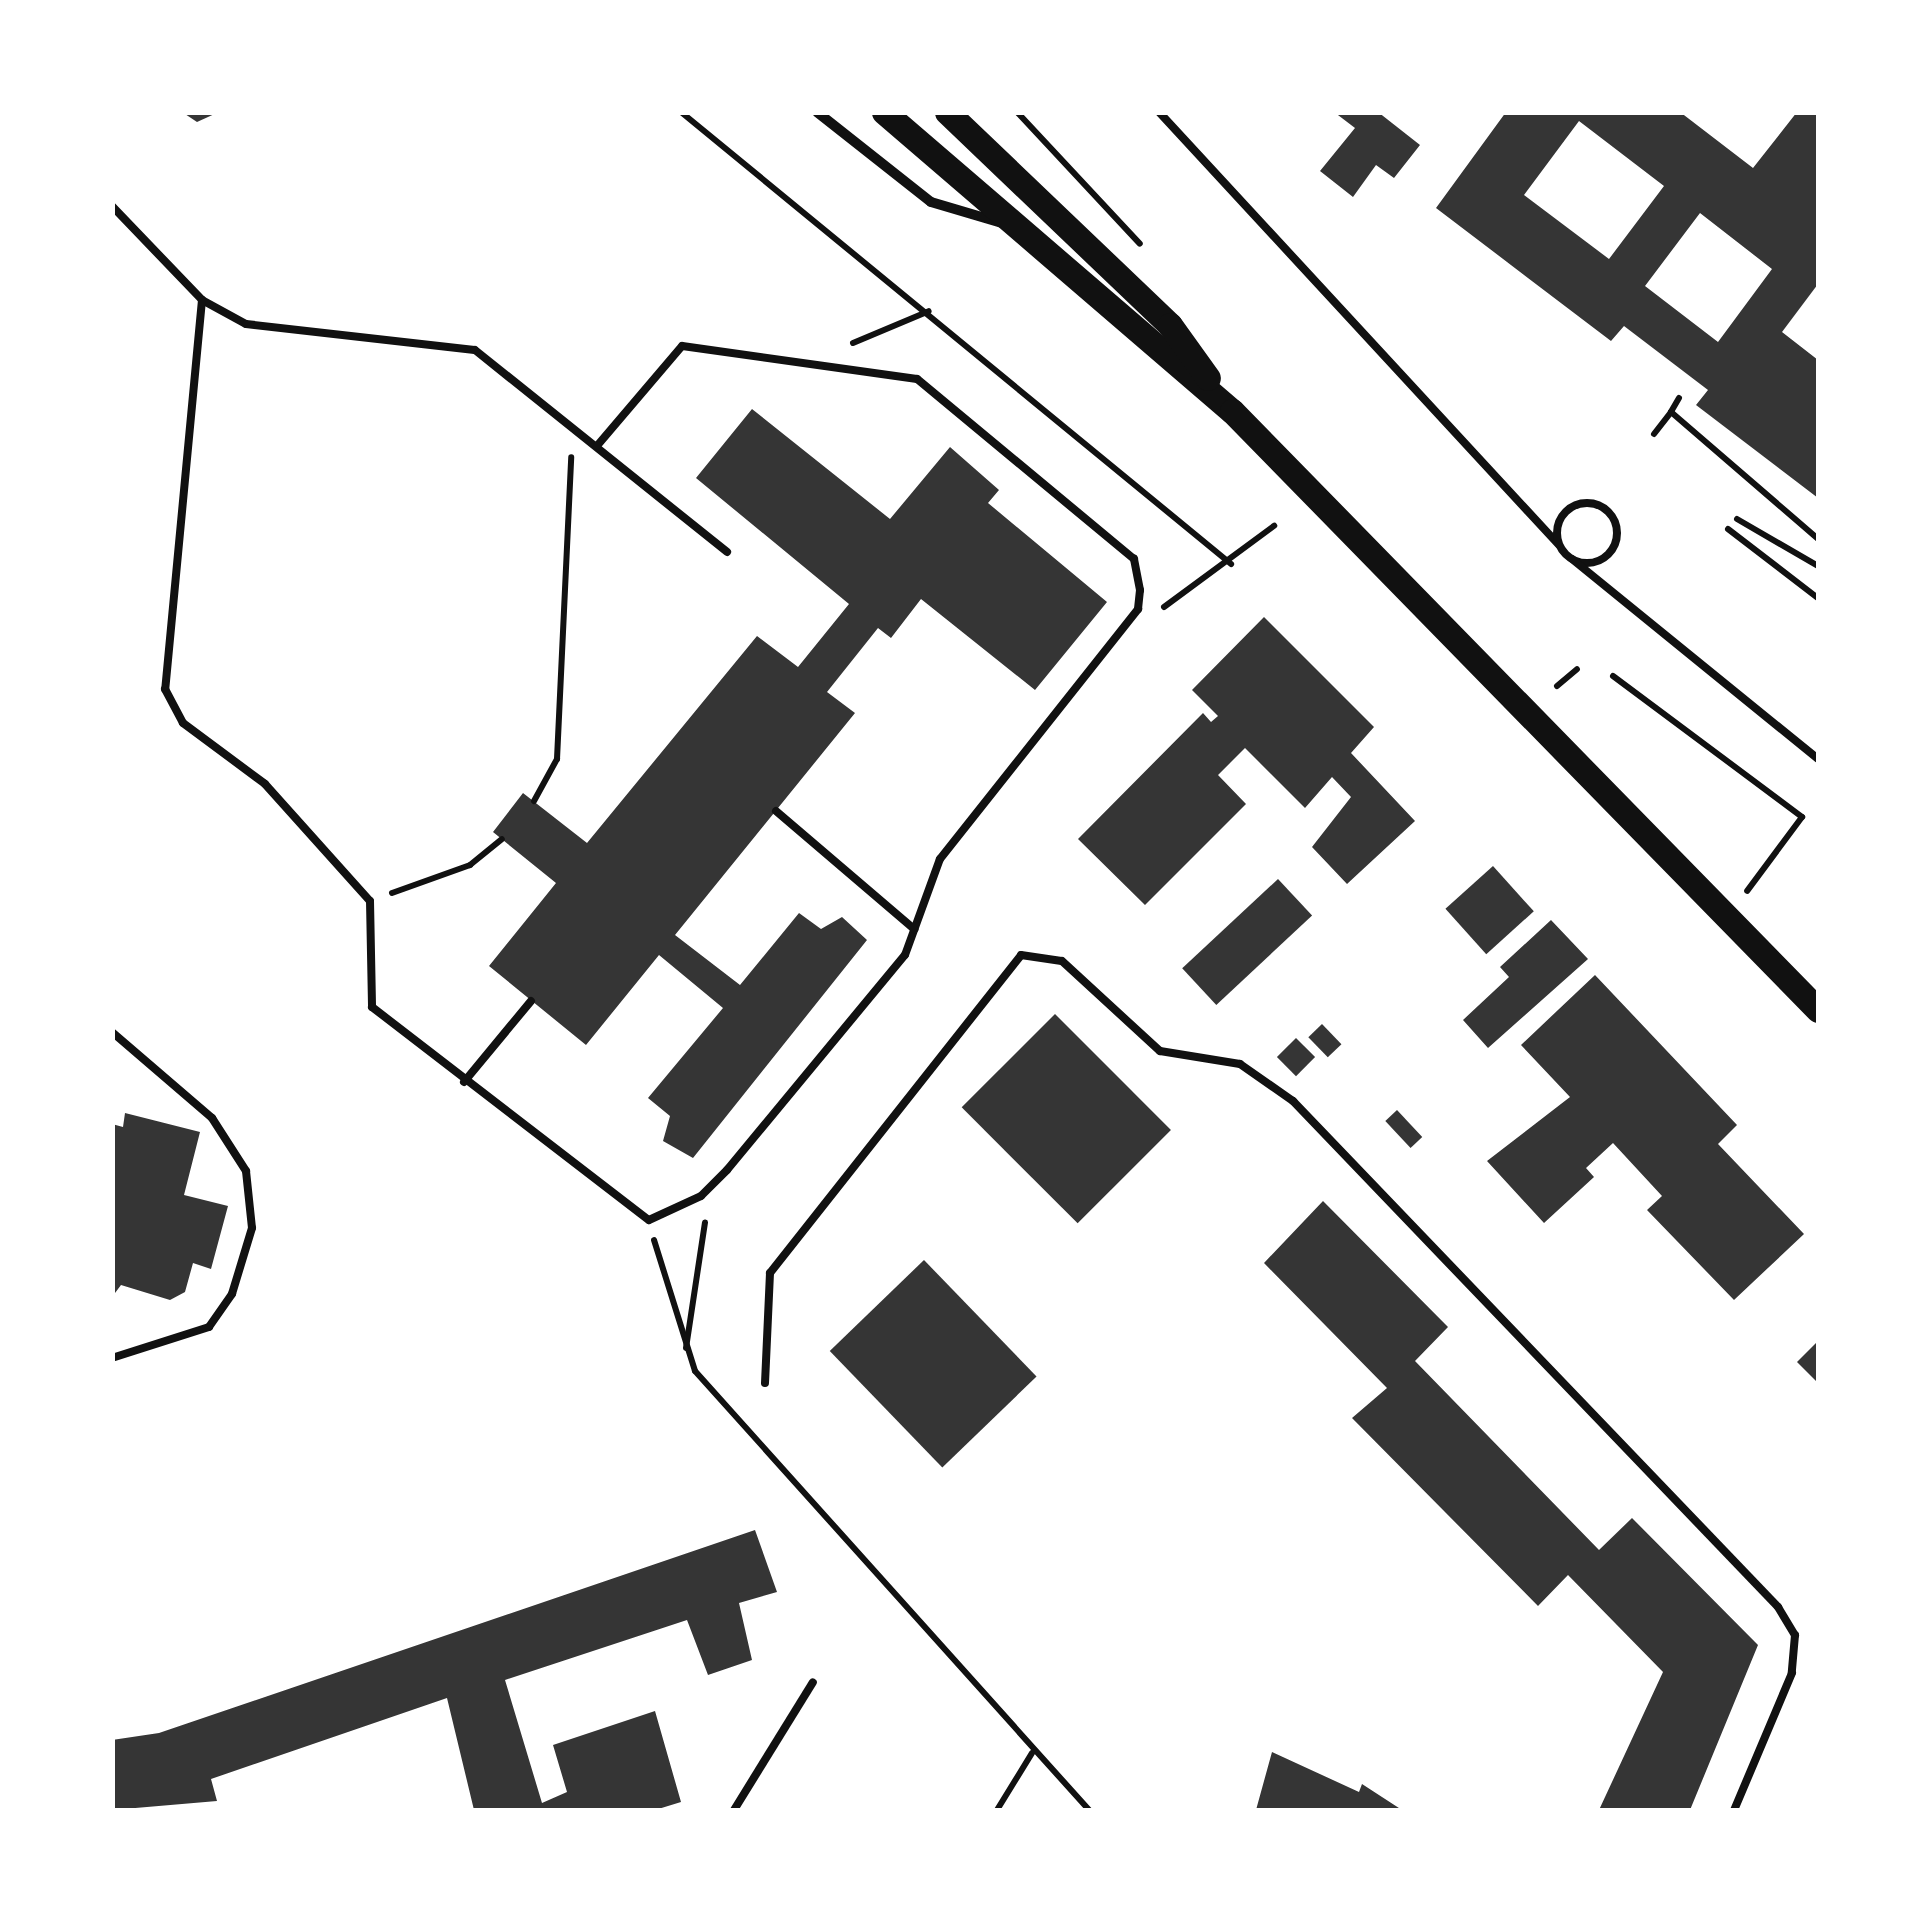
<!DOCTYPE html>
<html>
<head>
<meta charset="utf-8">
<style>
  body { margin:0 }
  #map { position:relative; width:1931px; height:1923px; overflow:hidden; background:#fff; font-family:"Open Sans",sans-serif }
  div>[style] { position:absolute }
  .building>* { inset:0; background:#353535; transform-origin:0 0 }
  .path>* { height:6px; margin:-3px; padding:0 3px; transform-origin:3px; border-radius:3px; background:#111 }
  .service>* { height:8px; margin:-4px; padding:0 4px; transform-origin:4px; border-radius:4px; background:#111 }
  .service>.ring { margin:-4px; padding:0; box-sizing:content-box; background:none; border:8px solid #111; border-radius:50% }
  .minor>* { height:10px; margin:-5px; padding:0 5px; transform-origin:5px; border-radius:5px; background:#111 }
  .primary>* { height:25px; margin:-12.5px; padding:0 12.5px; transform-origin:12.5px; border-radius:12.5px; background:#111 }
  span { translate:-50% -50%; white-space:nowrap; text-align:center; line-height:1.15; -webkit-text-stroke:10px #fff; paint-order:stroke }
  .frame { position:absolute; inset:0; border:115px solid #fff; pointer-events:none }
</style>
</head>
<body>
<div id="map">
  <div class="building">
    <div style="clip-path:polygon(182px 112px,219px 112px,197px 122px)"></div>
    <div style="clip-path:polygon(1334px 112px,1378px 112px,1420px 145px,1394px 178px,1376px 165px,1353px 197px,1320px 171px,1355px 128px)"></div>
    <div style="clip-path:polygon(evenodd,1506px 112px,1680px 112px,1753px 168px,1797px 112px,1818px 112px,1818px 284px,1782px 332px,1818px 360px,1818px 498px,1696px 405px,1708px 390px,1624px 326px,1611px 341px,1436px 208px,1506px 112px,1579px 121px,1664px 186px,1609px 259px,1524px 195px,1579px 121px,1506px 112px,1700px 213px,1772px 269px,1718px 342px,1645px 286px,1700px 213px)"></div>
    <div style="clip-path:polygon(752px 409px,890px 519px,950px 447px,999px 490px,988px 503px,1107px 602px,1035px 690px,921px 599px,891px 638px,878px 628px,827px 692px,855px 713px,675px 935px,740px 985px,799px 913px,821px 929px,842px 917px,867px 940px,693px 1158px,663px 1141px,670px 1116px,648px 1098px,723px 1008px,659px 955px,586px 1045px,489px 966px,556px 883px,493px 832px,523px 793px,587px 843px,757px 636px,798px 667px,849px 604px,696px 478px)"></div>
    <div style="clip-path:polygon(1264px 617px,1374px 727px,1351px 753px,1415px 821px,1347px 884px,1312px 847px,1351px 797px,1332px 777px,1305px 808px,1245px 748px,1218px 775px,1246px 804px,1145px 905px,1078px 839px,1203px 713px,1211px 722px,1218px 716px,1192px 690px)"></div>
    <div style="left:1493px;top:866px;width:61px;height:64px;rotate:48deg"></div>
    <div style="left:1278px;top:879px;width:50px;height:131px;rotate:47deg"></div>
    <div style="clip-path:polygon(1551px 920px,1588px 959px,1488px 1048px,1463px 1020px,1509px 977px,1500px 967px)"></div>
    <div style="clip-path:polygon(1595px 975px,1737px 1125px,1718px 1144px,1804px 1234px,1734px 1300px,1647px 1210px,1662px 1196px,1613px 1143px,1586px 1168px,1594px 1177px,1544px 1223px,1487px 1161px,1570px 1097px,1521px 1045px)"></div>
    <div style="left:1055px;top:1014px;width:164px;height:132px;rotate:45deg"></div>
    <div style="left:1322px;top:1024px;width:28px;height:19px;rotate:46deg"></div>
    <div style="left:1296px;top:1038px;width:27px;height:27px;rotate:45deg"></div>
    <div style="left:1397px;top:1110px;width:37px;height:16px;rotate:47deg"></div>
    <div style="clip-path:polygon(125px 1113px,200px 1132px,184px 1195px,228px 1206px,211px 1269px,193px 1263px,185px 1292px,170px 1300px,121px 1285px,112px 1297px,112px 1124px,123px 1127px)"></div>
    <div style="clip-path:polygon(1323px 1201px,1448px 1327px,1415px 1361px,1599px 1550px,1632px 1518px,1758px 1645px,1690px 1810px,1599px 1810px,1663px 1672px,1568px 1575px,1538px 1606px,1352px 1418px,1387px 1388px,1264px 1263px)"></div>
    <div style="left:924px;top:1260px;width:162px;height:131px;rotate:46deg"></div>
    <div style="clip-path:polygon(1818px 1341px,1818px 1383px,1797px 1362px)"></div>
    <div style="clip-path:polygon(755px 1530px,777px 1592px,739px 1603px,752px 1660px,708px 1675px,687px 1620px,505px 1680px,542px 1803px,567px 1792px,553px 1745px,655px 1711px,681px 1802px,655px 1810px,474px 1810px,447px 1698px,211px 1779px,217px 1801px,112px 1810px,112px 1740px,159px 1733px)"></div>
    <div style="clip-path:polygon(1272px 1752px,1359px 1792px,1362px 1784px,1402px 1810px,1256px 1810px)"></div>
  </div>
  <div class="path">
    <div style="left:681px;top:112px;width:712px;rotate:39.41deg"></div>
    <div style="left:1017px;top:112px;width:180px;rotate:47deg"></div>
    <div style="left:853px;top:343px;width:82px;rotate:-22.8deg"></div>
    <div style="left:1679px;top:398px;width:16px;rotate:120deg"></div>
    <div style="left:1671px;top:412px;width:194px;rotate:40.8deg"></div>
    <div style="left:1654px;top:434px;width:28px;rotate:-52deg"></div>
    <div style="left:1737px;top:519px;width:94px;rotate:30.1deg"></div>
    <div style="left:1728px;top:529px;width:113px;rotate:37.5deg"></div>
    <div style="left:1164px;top:607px;width:137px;rotate:-36.4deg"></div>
    <div style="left:1613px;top:676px;width:236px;rotate:36.7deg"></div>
    <div style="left:1802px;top:817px;width:92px;rotate:126.6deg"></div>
    <div style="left:1557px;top:686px;width:26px;rotate:-40deg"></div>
    <div style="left:534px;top:801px;width:48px;rotate:-61.3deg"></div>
    <div style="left:557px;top:759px;width:302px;rotate:-87.3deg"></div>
    <div style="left:392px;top:893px;width:83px;rotate:-19.7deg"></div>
    <div style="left:470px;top:865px;width:41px;rotate:-39.1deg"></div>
    <div style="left:654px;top:1240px;width:137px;rotate:72.6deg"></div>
    <div style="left:695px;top:1371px;width:590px;rotate:48.09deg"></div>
    <div style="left:686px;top:1348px;width:127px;rotate:-81.4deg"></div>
    <div style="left:997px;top:1810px;width:67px;rotate:-58.4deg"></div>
  </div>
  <div class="service">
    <div style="left:1159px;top:112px;width:589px;rotate:47.27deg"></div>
    <div style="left:112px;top:206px;width:130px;rotate:46.2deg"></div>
    <div style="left:202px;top:300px;width:50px;rotate:28.6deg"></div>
    <div style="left:246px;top:324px;width:230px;rotate:6.5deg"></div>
    <div style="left:475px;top:350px;width:323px;rotate:38.7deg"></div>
    <div style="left:202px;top:300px;width:391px;rotate:95.4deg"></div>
    <div style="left:165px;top:689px;width:38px;rotate:62deg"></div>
    <div style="left:183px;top:723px;width:102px;rotate:36.6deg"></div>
    <div style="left:265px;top:784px;width:157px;rotate:48.1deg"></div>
    <div style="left:370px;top:901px;width:106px;rotate:88.9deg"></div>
    <div style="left:372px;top:1007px;width:349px;rotate:37.6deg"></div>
    <div style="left:649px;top:1220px;width:57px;rotate:-24.8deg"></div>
    <div style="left:701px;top:1196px;width:37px;rotate:-45deg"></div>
    <div style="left:727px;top:1170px;width:279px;rotate:-50.4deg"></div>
    <div style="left:905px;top:955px;width:102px;rotate:-70deg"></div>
    <div style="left:940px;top:859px;width:319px;rotate:-51.6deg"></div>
    <div style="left:1138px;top:609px;width:19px;rotate:-84deg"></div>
    <div style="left:1140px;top:590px;width:32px;rotate:-101deg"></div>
    <div style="left:1134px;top:559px;width:282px;rotate:-140.3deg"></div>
    <div style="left:917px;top:379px;width:237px;rotate:-172deg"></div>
    <div style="left:682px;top:346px;width:131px;rotate:130.4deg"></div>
    <div class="ring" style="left:1557px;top:503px;width:52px;height:52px"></div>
    <div style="left:1572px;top:559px;width:317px;rotate:39.1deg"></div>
    <div style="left:776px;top:811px;width:182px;rotate:40.5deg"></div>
    <div style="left:112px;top:1032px;width:132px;rotate:40.7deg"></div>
    <div style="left:212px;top:1118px;width:63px;rotate:57.3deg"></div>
    <div style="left:246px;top:1171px;width:57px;rotate:84deg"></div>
    <div style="left:252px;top:1228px;width:69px;rotate:106.9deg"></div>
    <div style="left:232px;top:1294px;width:40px;rotate:124.9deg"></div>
    <div style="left:209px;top:1327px;width:102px;rotate:162.3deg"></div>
    <div style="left:464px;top:1082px;width:105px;rotate:-50.4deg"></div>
    <div style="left:765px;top:1383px;width:110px;rotate:-87.4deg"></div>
    <div style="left:770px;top:1273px;width:405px;rotate:-51.7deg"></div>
    <div style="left:1021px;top:955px;width:41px;rotate:8.3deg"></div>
    <div style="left:1062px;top:961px;width:133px;rotate:42.6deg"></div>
    <div style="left:1160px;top:1051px;width:81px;rotate:9.2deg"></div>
    <div style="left:1240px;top:1064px;width:65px;rotate:34.9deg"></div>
    <div style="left:1293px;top:1101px;width:701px;rotate:46.21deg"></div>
    <div style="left:1778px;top:1607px;width:33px;rotate:59deg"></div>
    <div style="left:1795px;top:1635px;width:38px;rotate:95deg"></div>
    <div style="left:1792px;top:1673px;width:149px;rotate:112.9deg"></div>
    <div style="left:734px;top:1810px;width:150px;rotate:-58.3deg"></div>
  </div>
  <div class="minor">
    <div style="left:817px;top:112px;width:145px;rotate:38.3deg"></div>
    <div style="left:931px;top:202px;width:74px;rotate:16.5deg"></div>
  </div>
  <div class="primary">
    <div style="left:884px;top:112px;width:459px;rotate:40.7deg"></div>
    <div style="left:1232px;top:411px;width:838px;rotate:45.63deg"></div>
    <div style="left:947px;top:112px;width:308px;rotate:43.7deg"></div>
    <div style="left:1170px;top:325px;width:65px;rotate:54.4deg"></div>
  </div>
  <div class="frame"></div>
</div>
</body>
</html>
